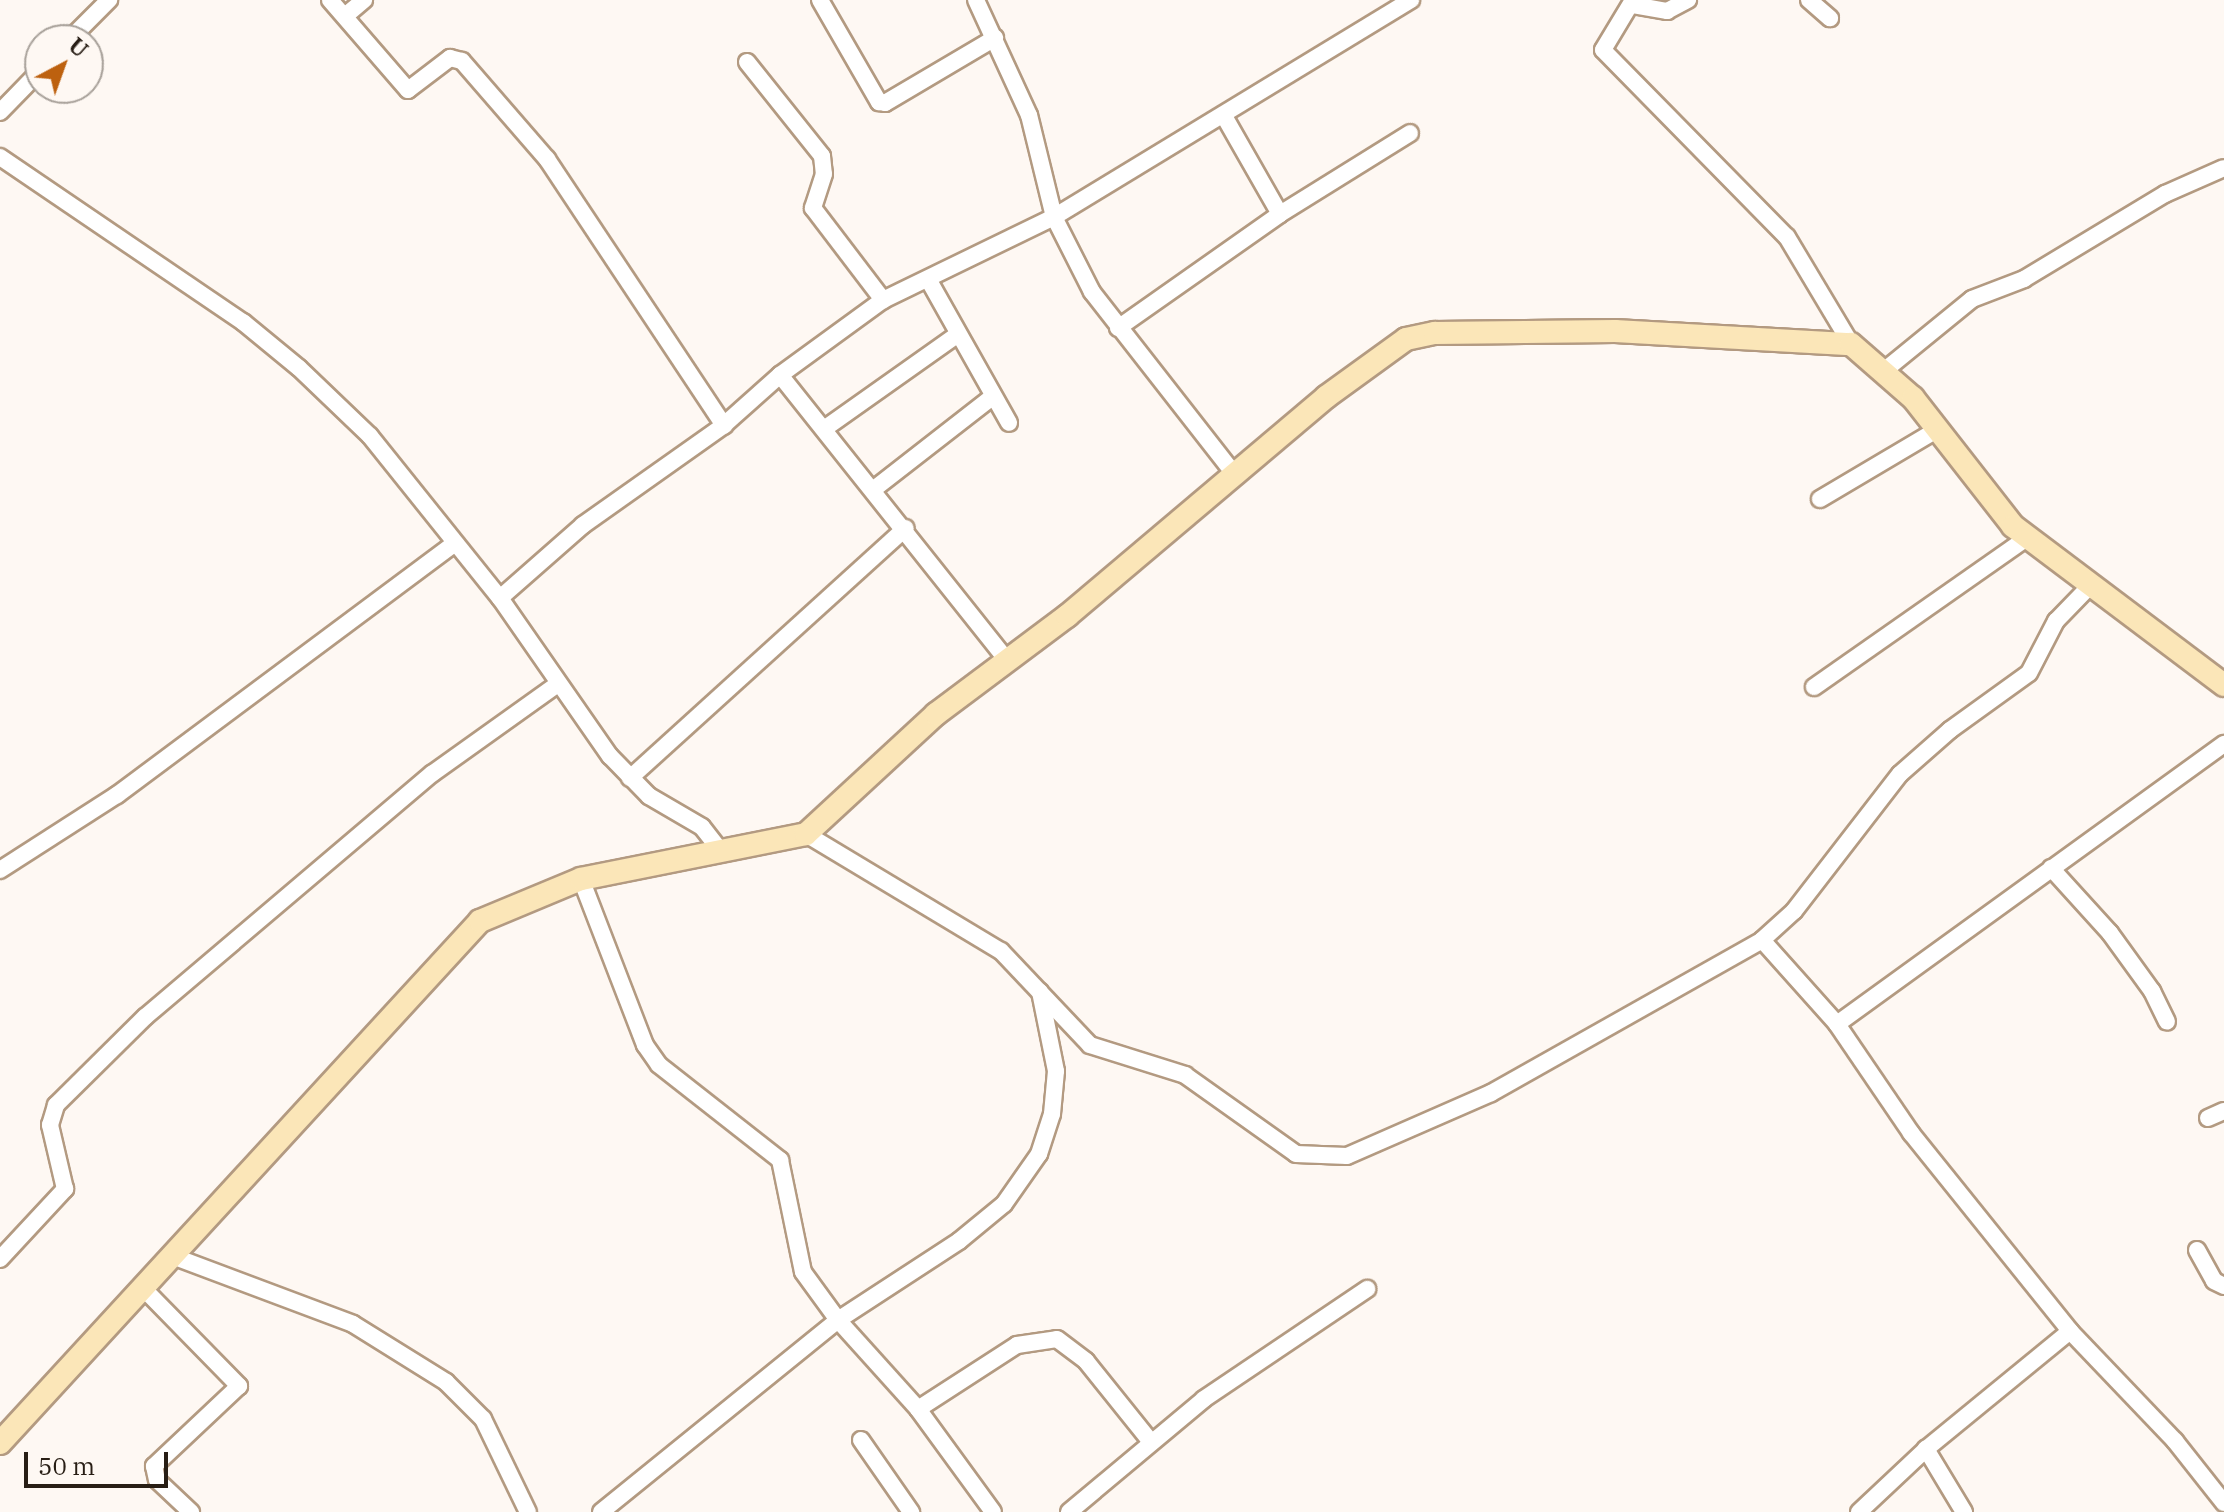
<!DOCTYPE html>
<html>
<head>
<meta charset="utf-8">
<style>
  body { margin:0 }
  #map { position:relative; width:2224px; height:1512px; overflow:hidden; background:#fef8f3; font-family:"IBM Plex Serif",serif }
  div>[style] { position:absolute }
  .roads { filter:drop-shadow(2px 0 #b39a81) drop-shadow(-2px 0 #b39a81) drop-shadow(0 2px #b39a81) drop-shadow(0 -2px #b39a81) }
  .street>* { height:16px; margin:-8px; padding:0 8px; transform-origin:8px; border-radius:8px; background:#fff }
  .secondary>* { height:22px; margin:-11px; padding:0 11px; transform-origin:11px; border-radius:11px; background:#fbe6b8 }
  span { translate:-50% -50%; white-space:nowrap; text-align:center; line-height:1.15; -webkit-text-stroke:8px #fef8f3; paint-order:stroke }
  .north { position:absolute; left:24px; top:24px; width:80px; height:80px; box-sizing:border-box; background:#fef8f3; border:2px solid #a8a19a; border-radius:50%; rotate:41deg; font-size:22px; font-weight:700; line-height:32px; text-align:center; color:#281e15 }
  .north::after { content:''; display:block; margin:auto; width:28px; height:36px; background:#bd610f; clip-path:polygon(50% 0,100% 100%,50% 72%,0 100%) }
  .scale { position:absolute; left:24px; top:1452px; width:144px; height:36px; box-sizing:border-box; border:4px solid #281e15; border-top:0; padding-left:10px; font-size:24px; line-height:28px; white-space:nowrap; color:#281e15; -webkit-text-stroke:6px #fef8f3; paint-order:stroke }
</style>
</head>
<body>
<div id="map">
  <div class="roads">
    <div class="street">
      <div style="left:330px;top:0;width:119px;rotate:49.1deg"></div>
      <div style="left:408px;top:90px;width:53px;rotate:-37.3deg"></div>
      <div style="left:450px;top:58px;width:12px;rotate:14deg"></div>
      <div style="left:462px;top:61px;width:130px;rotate:49.1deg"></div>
      <div style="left:547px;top:159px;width:320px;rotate:56.4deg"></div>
      <div style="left:820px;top:0;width:118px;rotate:60deg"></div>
      <div style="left:879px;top:102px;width:6px;rotate:9deg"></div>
      <div style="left:885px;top:103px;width:128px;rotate:-30.6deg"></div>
      <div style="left:976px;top:0;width:127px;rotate:65.3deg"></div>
      <div style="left:1029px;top:115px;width:105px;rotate:76.2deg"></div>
      <div style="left:1054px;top:217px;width:84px;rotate:63.1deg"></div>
      <div style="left:1092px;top:292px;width:234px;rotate:52deg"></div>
      <div style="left:1633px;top:0;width:58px;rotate:121deg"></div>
      <div style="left:1603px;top:50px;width:262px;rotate:45.5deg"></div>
      <div style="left:1787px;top:237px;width:125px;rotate:59.1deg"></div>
      <div style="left:1809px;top:0;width:28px;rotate:41deg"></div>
      <div style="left:1633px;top:5px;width:35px;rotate:10deg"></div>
      <div style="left:1667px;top:11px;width:24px;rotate:-28deg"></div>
      <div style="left:345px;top:16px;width:25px;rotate:-40deg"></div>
      <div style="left:69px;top:40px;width:57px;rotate:-45deg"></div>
      <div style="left:747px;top:62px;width:120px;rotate:51.4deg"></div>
      <div style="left:822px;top:156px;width:18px;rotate:84deg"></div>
      <div style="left:824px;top:174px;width:36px;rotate:108deg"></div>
      <div style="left:813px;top:208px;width:116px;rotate:52.7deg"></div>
      <div style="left:0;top:112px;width:57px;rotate:-45.7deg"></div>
      <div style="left:1224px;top:116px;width:113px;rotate:60.3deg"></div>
      <div style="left:0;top:157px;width:294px;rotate:34.2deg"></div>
      <div style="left:243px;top:322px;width:72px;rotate:39.4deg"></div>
      <div style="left:299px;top:368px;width:98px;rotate:43.8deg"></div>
      <div style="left:370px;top:436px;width:208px;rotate:51.3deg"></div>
      <div style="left:500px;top:598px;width:193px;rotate:55.2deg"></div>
      <div style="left:610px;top:756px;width:56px;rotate:45.7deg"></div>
      <div style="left:649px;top:796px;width:61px;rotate:30.3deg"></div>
      <div style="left:702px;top:827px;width:31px;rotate:52deg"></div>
      <div style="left:928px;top:279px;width:165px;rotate:60.6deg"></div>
      <div style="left:1118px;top:328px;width:198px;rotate:-35.1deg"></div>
      <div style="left:1280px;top:214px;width:153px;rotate:-31.9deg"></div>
      <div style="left:1885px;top:370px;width:112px;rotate:-39.2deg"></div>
      <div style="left:1972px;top:299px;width:56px;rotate:-21deg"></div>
      <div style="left:2024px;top:279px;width:165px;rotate:-31.1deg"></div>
      <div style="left:2165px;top:194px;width:64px;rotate:-23.8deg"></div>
      <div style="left:824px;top:429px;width:164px;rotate:-35.3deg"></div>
      <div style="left:874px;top:489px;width:150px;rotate:-37.9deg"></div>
      <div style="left:1820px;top:499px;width:134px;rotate:-30.6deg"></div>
      <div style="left:500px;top:598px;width:111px;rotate:-41.3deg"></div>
      <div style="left:583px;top:525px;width:173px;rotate:-35.3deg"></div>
      <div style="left:724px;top:425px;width:75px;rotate:-41.8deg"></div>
      <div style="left:1006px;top:659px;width:363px;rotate:-128.5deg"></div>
      <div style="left:780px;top:375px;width:127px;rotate:-36.1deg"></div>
      <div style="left:883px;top:300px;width:190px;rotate:-25.9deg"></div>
      <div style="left:1054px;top:217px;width:418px;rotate:-31.3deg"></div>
      <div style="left:1814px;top:687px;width:260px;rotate:-35deg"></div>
      <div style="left:630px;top:778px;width:372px;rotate:-42.2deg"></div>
      <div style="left:806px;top:834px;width:227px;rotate:31deg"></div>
      <div style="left:1001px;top:951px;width:129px;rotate:46.6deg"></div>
      <div style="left:1090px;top:1045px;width:100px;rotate:17.5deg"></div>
      <div style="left:1185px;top:1075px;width:136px;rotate:35.4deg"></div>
      <div style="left:1296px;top:1154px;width:51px;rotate:2.2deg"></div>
      <div style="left:1347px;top:1156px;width:157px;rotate:-23.6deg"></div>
      <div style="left:1491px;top:1093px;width:311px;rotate:-29.4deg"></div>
      <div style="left:1762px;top:940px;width:43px;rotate:-42.2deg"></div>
      <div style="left:1794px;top:911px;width:173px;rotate:-52.3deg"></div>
      <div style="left:1900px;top:774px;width:67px;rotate:-41.3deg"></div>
      <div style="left:1950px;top:730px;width:97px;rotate:-35.8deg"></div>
      <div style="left:2029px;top:673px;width:59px;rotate:-62.6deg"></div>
      <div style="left:2056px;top:621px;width:47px;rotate:-45.9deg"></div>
      <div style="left:2051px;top:868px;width:88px;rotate:47.8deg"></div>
      <div style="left:2110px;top:933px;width:72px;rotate:54.1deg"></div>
      <div style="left:2152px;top:991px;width:34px;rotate:64deg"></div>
      <div style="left:0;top:870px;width:139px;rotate:-32.7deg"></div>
      <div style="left:117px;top:795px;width:420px;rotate:-36.7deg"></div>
      <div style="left:581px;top:879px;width:178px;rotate:68.9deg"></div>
      <div style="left:645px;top:1045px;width:24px;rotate:55deg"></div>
      <div style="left:659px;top:1065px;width:154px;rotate:38.1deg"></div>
      <div style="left:780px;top:1160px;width:114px;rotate:78.4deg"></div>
      <div style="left:803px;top:1272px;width:59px;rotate:53.9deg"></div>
      <div style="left:838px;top:1320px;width:120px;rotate:48deg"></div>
      <div style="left:918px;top:1409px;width:127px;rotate:53.9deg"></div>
      <div style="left:1762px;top:940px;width:113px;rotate:48.2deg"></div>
      <div style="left:1837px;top:1024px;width:478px;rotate:-35.9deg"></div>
      <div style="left:1837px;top:1024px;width:132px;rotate:55.8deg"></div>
      <div style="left:1911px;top:1133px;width:254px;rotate:51.2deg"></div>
      <div style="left:2070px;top:1331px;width:152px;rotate:46.3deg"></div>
      <div style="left:2175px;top:1441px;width:79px;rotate:51.7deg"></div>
      <div style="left:2208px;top:1118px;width:17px;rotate:-24deg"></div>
      <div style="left:2197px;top:1250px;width:35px;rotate:61deg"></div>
      <div style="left:2214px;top:1281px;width:11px;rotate:27deg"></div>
      <div style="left:175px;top:1257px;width:190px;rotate:20.6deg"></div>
      <div style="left:353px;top:1324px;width:110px;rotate:31.9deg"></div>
      <div style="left:446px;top:1382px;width:52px;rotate:45deg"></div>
      <div style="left:483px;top:1419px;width:103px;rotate:64.2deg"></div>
      <div style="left:0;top:1259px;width:96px;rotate:-47.1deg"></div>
      <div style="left:65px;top:1189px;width:66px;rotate:-103.2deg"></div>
      <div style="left:50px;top:1125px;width:21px;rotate:-73deg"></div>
      <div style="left:56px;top:1105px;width:125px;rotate:-44.7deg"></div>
      <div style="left:145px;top:1017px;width:377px;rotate:-40.3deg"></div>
      <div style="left:433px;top:773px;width:153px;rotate:-35.5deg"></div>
      <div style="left:144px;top:1289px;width:136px;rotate:45.6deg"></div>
      <div style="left:239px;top:1386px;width:117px;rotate:136.7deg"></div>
      <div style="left:154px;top:1466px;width:14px;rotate:78deg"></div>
      <div style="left:157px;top:1480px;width:47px;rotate:43.3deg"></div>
      <div style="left:918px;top:1409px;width:118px;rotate:-32.9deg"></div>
      <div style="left:1017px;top:1345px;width:40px;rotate:-8.5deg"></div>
      <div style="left:1057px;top:1339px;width:36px;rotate:37deg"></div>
      <div style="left:1086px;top:1361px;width:102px;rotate:51.3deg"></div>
      <div style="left:861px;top:1440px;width:88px;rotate:55.2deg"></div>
      <div style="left:601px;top:1512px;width:305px;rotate:-39deg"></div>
      <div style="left:838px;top:1320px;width:145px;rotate:-33.1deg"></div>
      <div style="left:959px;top:1241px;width:58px;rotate:-39.4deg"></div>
      <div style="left:1004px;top:1204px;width:61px;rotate:-55deg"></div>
      <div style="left:1039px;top:1154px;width:42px;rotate:-72deg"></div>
      <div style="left:1052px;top:1114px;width:43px;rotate:-84.7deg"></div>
      <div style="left:1056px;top:1071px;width:81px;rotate:-101.4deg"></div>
      <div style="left:1069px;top:1512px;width:176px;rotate:-39.9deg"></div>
      <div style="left:1204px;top:1399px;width:197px;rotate:-34deg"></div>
      <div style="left:1859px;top:1512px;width:92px;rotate:-43.2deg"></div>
      <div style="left:1964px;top:1512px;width:74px;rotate:-121.1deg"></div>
      <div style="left:1926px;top:1449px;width:186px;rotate:-39.3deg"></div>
    </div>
    <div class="secondary">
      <div style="left:0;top:1443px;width:709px;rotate:-47.4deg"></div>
      <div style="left:480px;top:921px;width:109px;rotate:-22.6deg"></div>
      <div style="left:581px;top:879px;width:229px;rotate:-11.3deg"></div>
      <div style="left:806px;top:834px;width:177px;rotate:-42.7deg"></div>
      <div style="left:936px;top:714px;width:164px;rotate:-36.8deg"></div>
      <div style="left:1067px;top:616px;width:339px;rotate:-40.2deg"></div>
      <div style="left:1326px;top:397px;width:99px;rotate:-35.9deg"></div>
      <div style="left:1406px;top:339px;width:30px;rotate:-12deg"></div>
      <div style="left:1435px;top:333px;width:180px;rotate:-0.6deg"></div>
      <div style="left:1615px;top:331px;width:236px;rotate:3.2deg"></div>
      <div style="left:1851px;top:344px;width:82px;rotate:41.1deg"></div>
      <div style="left:1913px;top:398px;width:162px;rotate:52deg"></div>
      <div style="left:2013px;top:526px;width:264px;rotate:37deg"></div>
    </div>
  </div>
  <div class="north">U</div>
  <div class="scale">50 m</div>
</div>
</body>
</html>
